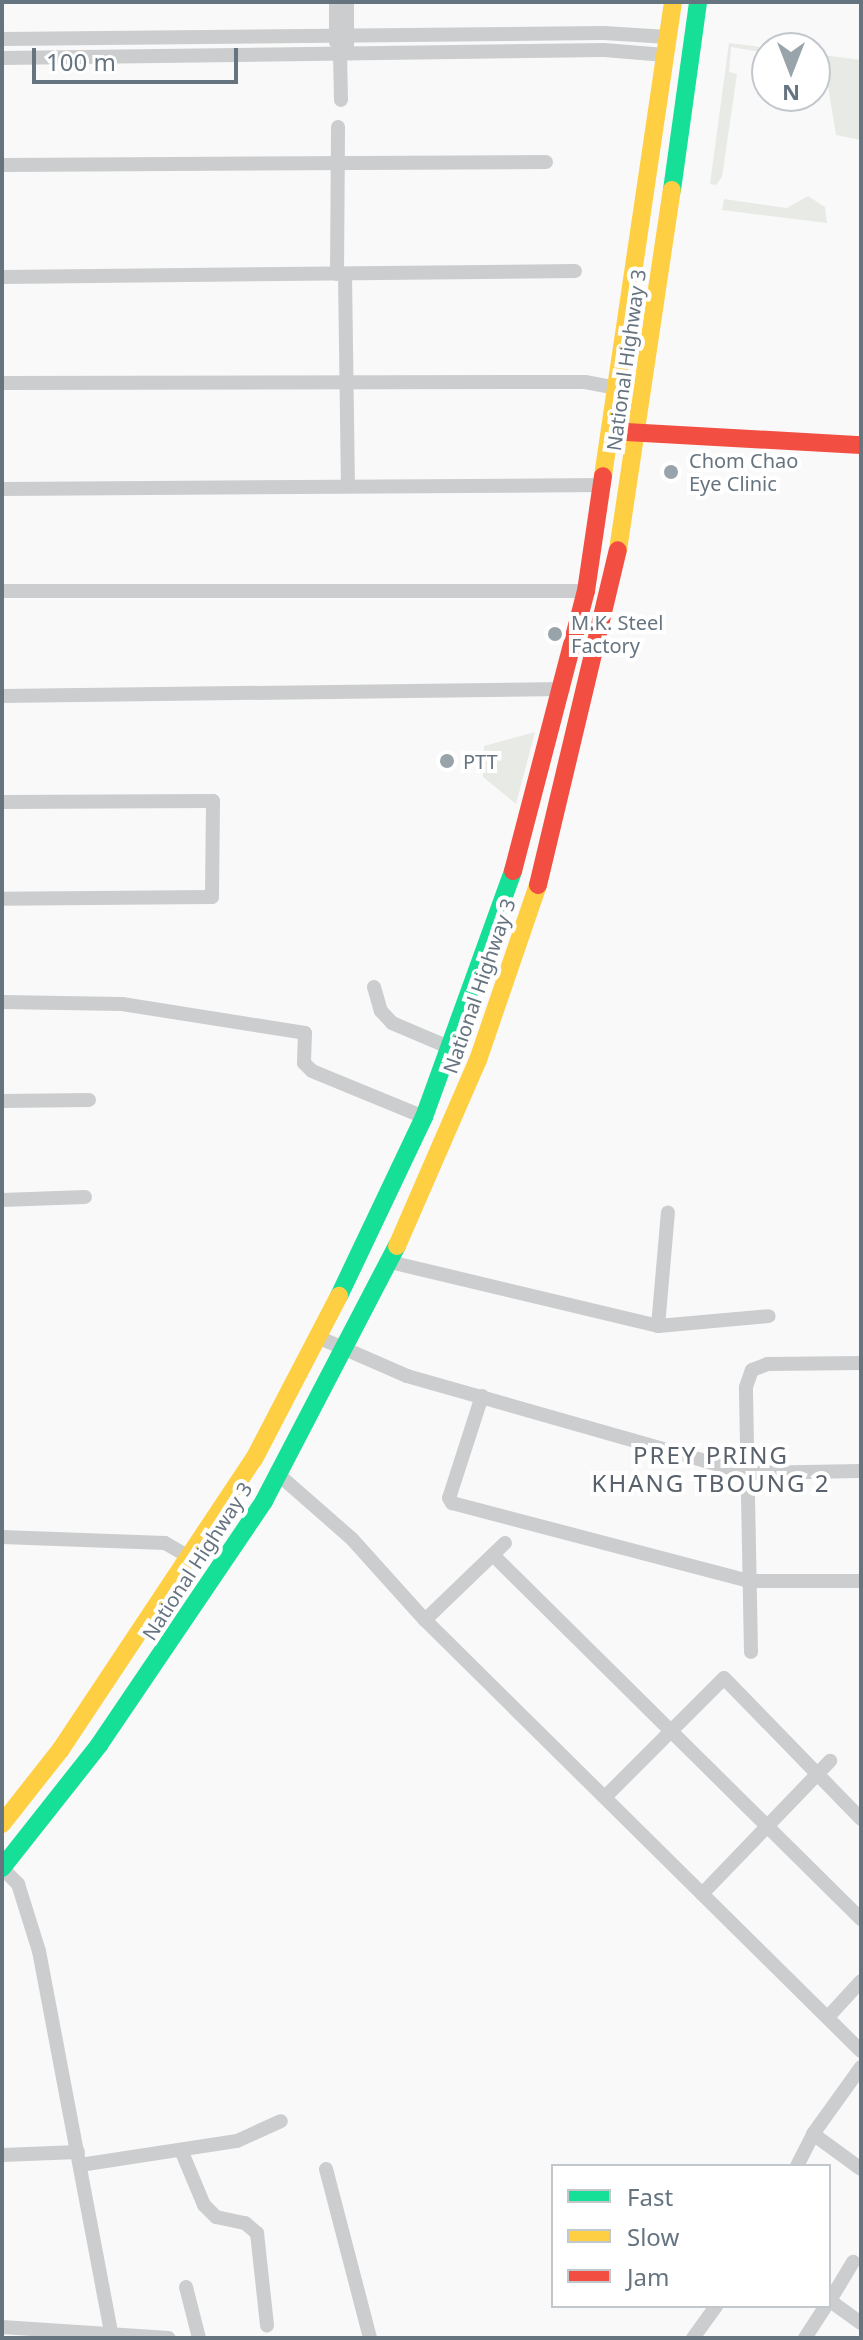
<!DOCTYPE html>
<html>
<head>
<meta charset="utf-8">
<style>
  body { margin:0 }
  #map { position:relative; width:863px; height:2340px; overflow:hidden; background:#f9f9f9; font-family:"Noto Sans",sans-serif }
  div>[style] { position:absolute }
  .green>* { inset:0; background:#e8eae6 }
  .street>* { height:14px; margin:-7px; padding:0 7px; transform-origin:7px; border-radius:7px; background:#cccdce }
  .fast>* { height:18px; margin:-9px; padding:0 9px; transform-origin:9px; border-radius:9px; background:#16e098 }
  .slow>* { height:18px; margin:-9px; padding:0 9px; transform-origin:9px; border-radius:9px; background:#ffcf43 }
  .jam>* { height:18px; margin:-9px; padding:0 9px; transform-origin:9px; border-radius:9px; background:#f24e42 }
  .dots>* { width:22px; height:22px; translate:-50% -50%; box-sizing:border-box; border:4px solid #fff; border-radius:50% }
  span { translate:-50% -50%; white-space:nowrap; text-align:center; line-height:1.15; -webkit-text-stroke:8px #fff; paint-order:stroke }
  .street-label { font-size:20px; color:#667480 }
  .poi-label { font-size:20px; color:#667480 }
  .left { translate:0 -50%; text-align:left }
  .quarter-label { font-size:24px; color:#59626c; letter-spacing:2px }
  .frame { position:absolute; inset:0; border:4px solid #667480; pointer-events:none }
  .legend { position:absolute; left:551px; top:2164px; width:280px; height:144px; box-sizing:border-box; background:#fff; border:2px solid #c2c7cc; margin:0; padding:10px 14px; list-style:none; font-size:24px; color:#667480 }
  .legend li { display:flex; align-items:center; gap:16px; height:40px }
  .legend b { width:40px; border:2px solid #c2c7cc }
  .north { position:absolute; left:751px; top:32px; width:80px; height:80px; box-sizing:border-box; background:#fff; border:2px solid #c2c7cc; border-radius:50%; rotate:180deg; font-size:22px; font-weight:700; line-height:32px; text-align:center; color:#667480 }
  .north::after { content:''; display:block; margin:auto; width:28px; height:36px; background:#99a3aa; clip-path:polygon(50% 0,100% 100%,50% 72%,0 100%) }
  .scale { position:absolute; left:32px; top:48px; width:206px; height:36px; box-sizing:border-box; border:4px solid #667480; border-top:0; padding-left:10px; font-size:24px; line-height:28px; white-space:nowrap; color:#667480; -webkit-text-stroke:6px #fff; paint-order:stroke }
</style>
</head>
<body>
<div id="map">
  <div class="green">
    <div style="clip-path:polygon(729px 43px,767px 48px,767px 53px,731px 47px,729px 72px,737px 74px,722px 177px,716px 185px,710px 184px)"></div>
    <div style="clip-path:polygon(815px 54px,861px 60px,861px 140px,836px 135px,827px 80px)"></div>
    <div style="clip-path:polygon(808px 196px,825px 207px,827px 223px,722px 210px,724px 199px,787px 208px)"></div>
    <div style="clip-path:polygon(535px 732px,516px 804px,483px 777px,484px 746px)"></div>
  </div>
  <div class="street">
    <div style="left:336px;top:2px;width:40px;rotate:90deg"></div>
    <div style="left:347px;top:2px;width:43px;rotate:90deg"></div>
    <div style="left:2px;top:39px;width:602px;rotate:-0.57deg"></div>
    <div style="left:604px;top:33px;width:64px;rotate:3.6deg"></div>
    <div style="left:340px;top:53px;width:47px;rotate:88.8deg"></div>
    <div style="left:2px;top:58px;width:602px;rotate:-0.76deg"></div>
    <div style="left:604px;top:50px;width:61px;rotate:4.7deg"></div>
    <div style="left:2px;top:165px;width:544px;rotate:-0.32deg"></div>
    <div style="left:337px;top:274px;width:147px;rotate:-89.6deg"></div>
    <div style="left:345px;top:274px;width:212px;rotate:89.2deg"></div>
    <div style="left:2px;top:277px;width:573px;rotate:-0.6deg"></div>
    <div style="left:2px;top:383px;width:583px;rotate:-0.1deg"></div>
    <div style="left:585px;top:382px;width:59px;rotate:10.7deg"></div>
    <div style="left:2px;top:489px;width:602px;rotate:-0.38deg"></div>
    <div style="left:2px;top:591px;width:584px"></div>
    <div style="left:2px;top:696px;width:561px;rotate:-0.71deg"></div>
    <div style="left:2px;top:802px;width:211px;rotate:-0.3deg"></div>
    <div style="left:213px;top:801px;width:96px;rotate:90.6deg"></div>
    <div style="left:212px;top:897px;width:210px;rotate:179.5deg"></div>
    <div style="left:374px;top:987px;width:25px;rotate:74deg"></div>
    <div style="left:381px;top:1011px;width:16px;rotate:47deg"></div>
    <div style="left:392px;top:1023px;width:64px;rotate:23deg"></div>
    <div style="left:2px;top:1002px;width:120px;rotate:1deg"></div>
    <div style="left:122px;top:1004px;width:185px;rotate:9deg"></div>
    <div style="left:305px;top:1033px;width:30px;rotate:92deg"></div>
    <div style="left:304px;top:1063px;width:11px;rotate:45deg"></div>
    <div style="left:312px;top:1071px;width:121px;rotate:22.3deg"></div>
    <div style="left:2px;top:1101px;width:87px;rotate:-0.7deg"></div>
    <div style="left:2px;top:1200px;width:83px;rotate:-2.1deg"></div>
    <div style="left:390px;top:1262px;width:276px;rotate:13.4deg"></div>
    <div style="left:658px;top:1326px;width:111px;rotate:-5.1deg"></div>
    <div style="left:658px;top:1326px;width:114px;rotate:-85deg"></div>
    <div style="left:320px;top:1338px;width:95px;rotate:23.6deg"></div>
    <div style="left:407px;top:1376px;width:354px;rotate:15.9deg"></div>
    <div style="left:747px;top:1473px;width:114px;rotate:-1deg"></div>
    <div style="left:482px;top:1396px;width:107px;rotate:107.9deg"></div>
    <div style="left:449px;top:1498px;width:6px;rotate:59deg"></div>
    <div style="left:452px;top:1503px;width:307px;rotate:14.7deg"></div>
    <div style="left:749px;top:1581px;width:112px"></div>
    <div style="left:279px;top:1475px;width:97px;rotate:41.2deg"></div>
    <div style="left:352px;top:1539px;width:109px;rotate:48deg"></div>
    <div style="left:425px;top:1620px;width:613px;rotate:44.67deg"></div>
    <div style="left:2px;top:1537px;width:163px;rotate:2.1deg"></div>
    <div style="left:165px;top:1543px;width:30px;rotate:30deg"></div>
    <div style="left:493px;top:1555px;width:518px;rotate:44.69deg"></div>
    <div style="left:425px;top:1620px;width:111px;rotate:-43.9deg"></div>
    <div style="left:751px;top:1652px;width:265px;rotate:-91.1deg"></div>
    <div style="left:746px;top:1387px;width:18px;rotate:-71deg"></div>
    <div style="left:752px;top:1370px;width:17px;rotate:-21deg"></div>
    <div style="left:768px;top:1364px;width:93px;rotate:-0.6deg"></div>
    <div style="left:605px;top:1797px;width:168px;rotate:-45deg"></div>
    <div style="left:724px;top:1678px;width:197px;rotate:45.8deg"></div>
    <div style="left:2px;top:1868px;width:23px;rotate:45deg"></div>
    <div style="left:18px;top:1884px;width:70px;rotate:72.6deg"></div>
    <div style="left:39px;top:1951px;width:388px;rotate:79.3deg"></div>
    <div style="left:702px;top:1894px;width:185px;rotate:-46.1deg"></div>
    <div style="left:828px;top:2017px;width:49px;rotate:-47.5deg"></div>
    <div style="left:861px;top:2067px;width:82px;rotate:125.6deg"></div>
    <div style="left:813px;top:2134px;width:59px;rotate:36.1deg"></div>
    <div style="left:181px;top:2150px;width:60px;rotate:67.3deg"></div>
    <div style="left:204px;top:2205px;width:17px;rotate:45deg"></div>
    <div style="left:216px;top:2217px;width:30px;rotate:12deg"></div>
    <div style="left:245px;top:2223px;width:16px;rotate:40deg"></div>
    <div style="left:257px;top:2233px;width:93px;rotate:83.8deg"></div>
    <div style="left:2px;top:2155px;width:76px;rotate:-2.3deg"></div>
    <div style="left:80px;top:2165px;width:159px;rotate:-8.7deg"></div>
    <div style="left:237px;top:2141px;width:48px;rotate:-24.4deg"></div>
    <div style="left:797px;top:2166px;width:36px;rotate:-63deg"></div>
    <div style="left:326px;top:2169px;width:175px;rotate:75.4deg"></div>
    <div style="left:186px;top:2287px;width:53px;rotate:75.7deg"></div>
    <div style="left:829px;top:2300px;width:39px;rotate:36deg"></div>
    <div style="left:829px;top:2302px;width:47px;rotate:-59deg"></div>
    <div style="left:2px;top:2327px;width:167px;rotate:3.8deg"></div>
    <div style="left:693px;top:2338px;width:39px;rotate:-54deg"></div>
    <div style="left:805px;top:2338px;width:38px;rotate:-57deg"></div>
  </div>
  <div class="fast">
    <div style="left:672px;top:190px;width:190px;rotate:-82.1deg"></div>
    <div style="left:339px;top:1296px;width:198px;rotate:-64.6deg"></div>
    <div style="left:424px;top:1117px;width:262px;rotate:-70.1deg"></div>
    <div style="left:2px;top:1868px;width:157px;rotate:-51.7deg"></div>
    <div style="left:99px;top:1745px;width:295px;rotate:-55.9deg"></div>
    <div style="left:264px;top:1501px;width:288px;rotate:-62.5deg"></div>
  </div>
  <div class="slow">
    <div style="left:603px;top:476px;width:479px;rotate:-81.6deg"></div>
    <div style="left:618px;top:550px;width:364px;rotate:-81.5deg"></div>
    <div style="left:397px;top:1246px;width:203px;rotate:-66.5deg"></div>
    <div style="left:478px;top:1060px;width:185px;rotate:-71.1deg"></div>
    <div style="left:2px;top:1824px;width:95px;rotate:-51.8deg"></div>
    <div style="left:61px;top:1749px;width:348px;rotate:-56.4deg"></div>
    <div style="left:254px;top:1459px;width:184px;rotate:-62.5deg"></div>
  </div>
  <div class="jam">
    <div style="left:626px;top:432px;width:235px;rotate:3.2deg"></div>
    <div style="left:513px;top:871px;width:289px;rotate:-75.4deg"></div>
    <div style="left:586px;top:591px;width:116px;rotate:-81.6deg"></div>
    <div style="left:538px;top:885px;width:344px;rotate:-76.6deg"></div>
  </div>
  <div class="dots">
    <div style="left:671px;top:472px;background:#99a3aa"></div>
    <div style="left:555px;top:634px;background:#99a3aa"></div>
    <div style="left:447px;top:761px;background:#99a3aa"></div>
  </div>
  <div class="street-label">
    <span style="left:626px;top:360px;rotate:-82deg">National Highway 3</span>
    <span style="left:479px;top:986px;rotate:-71deg">National Highway 3</span>
    <span style="left:197px;top:1561px;rotate:-57deg">National Highway 3</span>
  </div>
  <div class="poi-label">
    <span class="left" style="left:689px;top:472px">Chom Chao<br>Eye Clinic</span>
    <span class="left" style="left:571px;top:634px">M.K. Steel<br>Factory</span>
    <span class="left" style="left:463px;top:761px">PTT</span>
  </div>
  <div class="quarter-label">
    <span style="left:711px;top:1469px">PREY PRING<br>KHANG TBOUNG 2</span>
  </div>
  <div class="frame"></div>
  <ul class="legend">
  <li><b style="height:10px;background:#16e098"></b>Fast</li>
  <li><b style="height:10px;background:#ffcf43"></b>Slow</li>
  <li><b style="height:10px;background:#f24e42"></b>Jam</li>
  </ul>
  <div class="north">N</div>
  <div class="scale">100 m</div>
</div>
</body>
</html>
